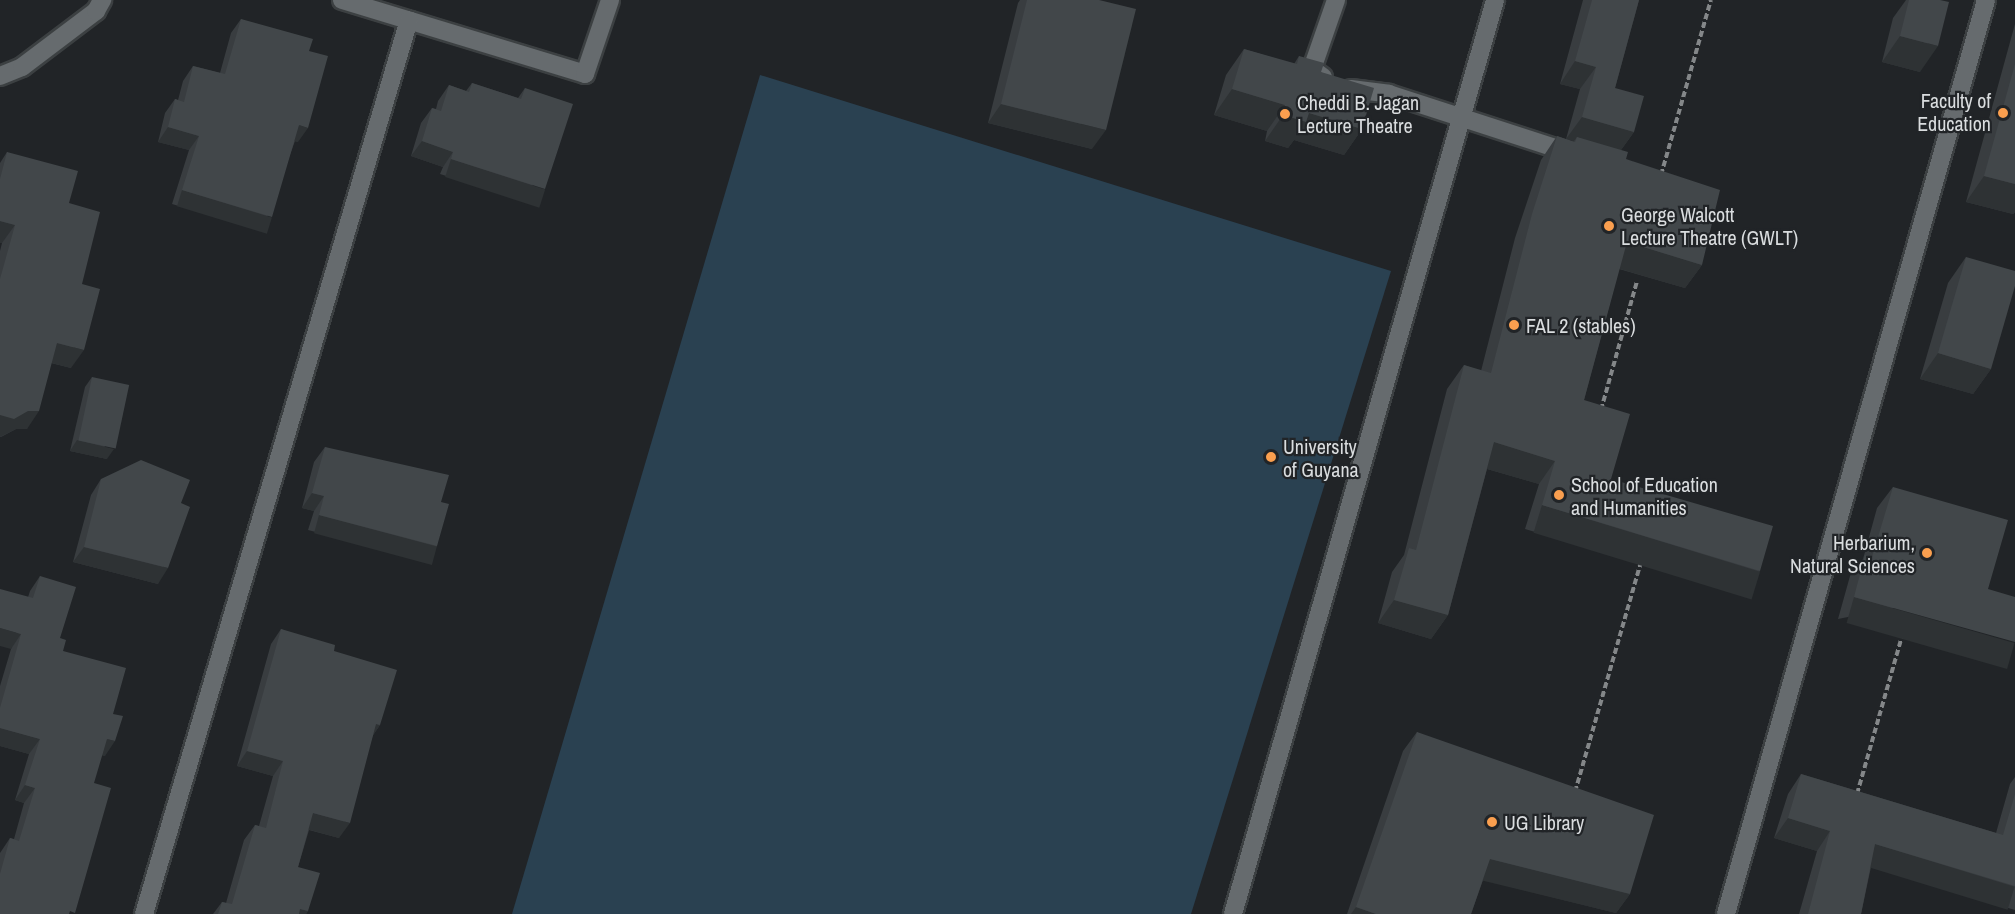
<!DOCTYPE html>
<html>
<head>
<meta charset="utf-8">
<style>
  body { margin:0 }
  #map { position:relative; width:2015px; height:914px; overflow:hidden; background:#212427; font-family:"Archivo Narrow",sans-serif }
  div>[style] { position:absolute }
  .green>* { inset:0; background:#2a4151 }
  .path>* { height:4px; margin-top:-2px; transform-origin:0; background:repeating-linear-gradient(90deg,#848789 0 6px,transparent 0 9px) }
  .roads { filter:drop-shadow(2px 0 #3c4042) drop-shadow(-2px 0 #3c4042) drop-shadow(0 2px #3c4042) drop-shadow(0 -2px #3c4042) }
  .minor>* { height:18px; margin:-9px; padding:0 9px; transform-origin:9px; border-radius:9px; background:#666b6e }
  .wall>* { inset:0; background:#393d40 }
  .shaded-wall>* { inset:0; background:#2e3234; transform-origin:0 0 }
  .building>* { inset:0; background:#42474a; transform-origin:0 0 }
  .dots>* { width:16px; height:16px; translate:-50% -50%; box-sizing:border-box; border:3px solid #212427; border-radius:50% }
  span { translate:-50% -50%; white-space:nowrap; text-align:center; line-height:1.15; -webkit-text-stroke:4.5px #212427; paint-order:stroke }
  .poi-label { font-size:20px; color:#dadddf }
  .right { translate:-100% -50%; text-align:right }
  .left { translate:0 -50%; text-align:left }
</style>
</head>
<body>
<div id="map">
  <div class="green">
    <div style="clip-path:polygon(760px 75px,1391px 271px,1191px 914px,512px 914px)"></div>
  </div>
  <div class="path">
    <div style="left:1661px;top:175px;width:182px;rotate:-74.1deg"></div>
    <div style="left:1601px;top:410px;width:134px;rotate:-74.4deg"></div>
    <div style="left:1575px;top:792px;width:239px;rotate:-74deg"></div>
    <div style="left:1857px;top:794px;width:164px;rotate:-74.1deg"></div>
  </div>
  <div class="roads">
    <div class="minor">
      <div style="left:342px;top:0;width:254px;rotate:16.9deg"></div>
      <div style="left:585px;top:74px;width:78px;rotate:-71.3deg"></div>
      <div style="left:0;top:76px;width:24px;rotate:-22deg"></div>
      <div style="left:22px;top:67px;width:93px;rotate:-37.1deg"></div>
      <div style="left:96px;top:11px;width:13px;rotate:-61deg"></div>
      <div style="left:1323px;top:77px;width:14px;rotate:-144deg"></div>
      <div style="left:1312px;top:69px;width:73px;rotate:-70.8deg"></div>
      <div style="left:1351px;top:89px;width:38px;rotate:7deg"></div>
      <div style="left:1389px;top:94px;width:191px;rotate:18deg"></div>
      <div style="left:144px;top:914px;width:932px;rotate:-73.49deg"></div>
      <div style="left:1233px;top:914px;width:951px;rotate:-74deg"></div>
      <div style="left:1726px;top:914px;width:950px;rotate:-74.12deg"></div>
    </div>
  </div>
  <div class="wall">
    <div style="clip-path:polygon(1020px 0,1027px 0,1092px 149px,988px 123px,1018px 3px)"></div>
    <div style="clip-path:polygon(1583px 0,1639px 0,1615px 88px,1634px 132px,1621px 150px,1626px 159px,1702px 265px,1685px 288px,1619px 269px,1584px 400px,1611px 479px,1760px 571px,1743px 594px,1525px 529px,1539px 484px,1487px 469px,1448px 615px,1431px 639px,1378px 623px,1392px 572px,1404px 555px,1447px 389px,1464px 365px,1481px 371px,1515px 238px,1541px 160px,1557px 136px,1573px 142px,1574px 141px,1566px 139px,1580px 89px,1560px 84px)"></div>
    <div style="clip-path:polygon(1906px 0,1940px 0,1920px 72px,1882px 62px,1893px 18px)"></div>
    <div style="clip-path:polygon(241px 19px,309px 51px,298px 142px,295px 141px,262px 231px,172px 204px,189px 150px,158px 142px,165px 113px,175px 99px,178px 100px,183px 81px,193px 66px,220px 73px,231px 33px)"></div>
    <div style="clip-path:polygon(2015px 24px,2015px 212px,2013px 214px,1966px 202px)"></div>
    <div style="clip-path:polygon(1244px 49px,1294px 64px,1299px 56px,1321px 72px,1362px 129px,1344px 155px,1294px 140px,1288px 148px,1265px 141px,1267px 131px,1214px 115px,1226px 75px)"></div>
    <div style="clip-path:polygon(472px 83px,518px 98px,525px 88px,534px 204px,440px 174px,443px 167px,411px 156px,421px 123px,432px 108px,436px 109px,438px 101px,449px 85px,466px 91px)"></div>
    <div style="clip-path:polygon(7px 152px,69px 203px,82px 284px,71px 368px,51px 363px,27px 429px,16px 429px,1px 437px,0 437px,0 251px,2px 243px,0 243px,0 163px)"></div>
    <div style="clip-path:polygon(1966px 257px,1991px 369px,1973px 394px,1920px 379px,1948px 283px)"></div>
    <div style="clip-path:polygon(92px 377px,107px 459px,70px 451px,85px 387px)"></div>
    <div style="clip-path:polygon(325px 447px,441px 502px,437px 546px,427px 561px,308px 530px,314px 511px,302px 508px,314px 462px)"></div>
    <div style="clip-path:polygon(101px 479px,181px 503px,158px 584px,73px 562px,91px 495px)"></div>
    <div style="clip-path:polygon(1893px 487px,1988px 589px,1838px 619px,1850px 576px,1863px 559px,1877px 508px)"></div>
    <div style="clip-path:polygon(40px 576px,63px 651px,113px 714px,105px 756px,102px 755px,0 914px,0 853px,10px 838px,14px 839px,24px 803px,15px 800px,29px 754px,0 746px,0 686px,11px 649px,30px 591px)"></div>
    <div style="clip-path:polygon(281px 629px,334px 651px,380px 725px,373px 735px,339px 838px,309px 830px,298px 867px,308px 911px,306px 914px,213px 914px,222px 902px,226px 903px,244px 840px,255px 825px,259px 826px,273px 776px,237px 766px,271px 644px)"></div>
    <div style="clip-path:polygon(1417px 732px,1630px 894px,1616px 913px,1483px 880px,1471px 914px,1347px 914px,1403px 751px)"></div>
    <div style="clip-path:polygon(1801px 774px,1996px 833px,2010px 784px,2015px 777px,2015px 910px,1871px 867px,1861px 914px,1799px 914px,1817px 851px,1774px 838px,1788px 794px)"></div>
  </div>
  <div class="shaded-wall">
    <div style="clip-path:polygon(1900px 36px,1938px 46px,1920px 72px,1882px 62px)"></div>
    <div style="clip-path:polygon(1575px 61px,1596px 67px,1580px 89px,1560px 84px)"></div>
    <div style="clip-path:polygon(1232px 89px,1285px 105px,1267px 131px,1214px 115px)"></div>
    <div style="clip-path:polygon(1001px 104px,1106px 130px,1092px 149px,988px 123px)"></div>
    <div style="clip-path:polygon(1309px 113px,1362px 129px,1344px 155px,1294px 140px,1288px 148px,1265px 141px,1283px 115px)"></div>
    <div style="clip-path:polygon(1582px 117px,1634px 132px,1618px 154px,1577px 137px,1574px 141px,1566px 139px)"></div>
    <div style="clip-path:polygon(299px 125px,308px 128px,298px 142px,289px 140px)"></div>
    <div style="clip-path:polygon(168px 127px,199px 136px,189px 150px,158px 142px)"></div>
    <div style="clip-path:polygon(422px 141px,453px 152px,443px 167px,411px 156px)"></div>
    <div style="left:451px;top:159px;width:99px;height:19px;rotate:18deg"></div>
    <div style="clip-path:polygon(1984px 176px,2015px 184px,2015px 212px,2013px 214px,1966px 202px)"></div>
    <div style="left:182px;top:190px;width:94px;height:17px;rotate:17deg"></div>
    <div style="clip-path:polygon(0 221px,15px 225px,2px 243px,0 243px)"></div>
    <div style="clip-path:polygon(1627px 242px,1702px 265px,1685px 288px,1610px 266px)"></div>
    <div style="clip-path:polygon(57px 343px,84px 350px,71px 368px,44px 361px)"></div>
    <div style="clip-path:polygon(1938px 353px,1991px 369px,1973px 394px,1920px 379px)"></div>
    <div style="clip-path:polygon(28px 411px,39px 411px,27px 429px,16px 429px,0 437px,0 415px)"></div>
    <div style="clip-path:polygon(77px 440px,114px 449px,107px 459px,70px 451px)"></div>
    <div style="clip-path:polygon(1494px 442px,1555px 461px,1539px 484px,1477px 466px)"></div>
    <div style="clip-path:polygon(312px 493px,324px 496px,314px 511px,302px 508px)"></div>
    <div style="left:1542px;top:505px;width:228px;height:29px;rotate:17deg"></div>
    <div style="left:319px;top:515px;width:122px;height:19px;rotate:15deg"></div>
    <div style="clip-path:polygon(84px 547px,168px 568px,158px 584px,73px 562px)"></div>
    <div style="left:1854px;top:597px;width:167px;height:27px;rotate:16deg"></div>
    <div style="clip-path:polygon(1394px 600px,1448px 615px,1431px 639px,1378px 623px)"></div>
    <div style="clip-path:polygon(0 628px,21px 634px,11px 649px,0 646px)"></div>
    <div style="clip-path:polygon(376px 724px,380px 725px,370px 740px)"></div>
    <div style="clip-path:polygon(0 728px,40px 739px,29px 754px,0 746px)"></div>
    <div style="clip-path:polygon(107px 739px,115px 741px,105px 756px,96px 754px)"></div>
    <div style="clip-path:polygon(247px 751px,283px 761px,273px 776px,237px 766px)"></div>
    <div style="clip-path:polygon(25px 785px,35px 788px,24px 803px,15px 800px)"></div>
    <div style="clip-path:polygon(313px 813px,350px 823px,339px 838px,303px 828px)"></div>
    <div style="clip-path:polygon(1788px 818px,1830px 831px,1817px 851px,1774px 838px)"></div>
    <div style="left:1875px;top:844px;width:146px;height:24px;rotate:17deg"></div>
    <div style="clip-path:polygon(1490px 859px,1630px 894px,1616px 913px,1476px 879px)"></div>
    <div style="clip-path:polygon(1356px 907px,1376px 914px,1351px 914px)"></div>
    <div style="clip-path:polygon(300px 909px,308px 911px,306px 914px,297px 914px)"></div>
  </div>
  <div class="building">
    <div style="clip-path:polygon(1027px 0,1099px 0,1136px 9px,1106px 130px,1001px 104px)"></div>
    <div style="clip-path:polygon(1592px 0,1639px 0,1615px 88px,1644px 96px,1634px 132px,1582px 117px,1596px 67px,1575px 61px)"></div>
    <div style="clip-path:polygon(1909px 0,1940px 0,1949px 2px,1938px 46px,1900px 36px)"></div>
    <div style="clip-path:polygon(241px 19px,313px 39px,309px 51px,328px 56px,308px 128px,299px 125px,272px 217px,182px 190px,199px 136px,168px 127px,175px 99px,184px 102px,193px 66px,225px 74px)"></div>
    <div style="clip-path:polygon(1244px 49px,1297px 64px,1299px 56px,1324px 63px,1321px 72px,1374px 88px,1362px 129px,1309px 113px,1306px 122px,1283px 115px,1285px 105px,1232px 89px)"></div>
    <div style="clip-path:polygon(2015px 64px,2015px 184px,1984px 176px)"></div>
    <div style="clip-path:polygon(472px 83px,521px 99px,525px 88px,573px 104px,545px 189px,451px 159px,453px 152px,422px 141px,432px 108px,441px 111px,449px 85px,469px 92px)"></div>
    <div style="clip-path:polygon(1557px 136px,1575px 142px,1577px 137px,1628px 152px,1626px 159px,1720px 190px,1702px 265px,1627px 242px,1584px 400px,1630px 414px,1611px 479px,1773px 526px,1760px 571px,1542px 505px,1555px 461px,1494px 442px,1448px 615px,1394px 600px,1409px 548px,1416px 550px,1464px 365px,1491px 373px,1532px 214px)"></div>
    <div style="clip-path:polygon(7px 152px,78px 171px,69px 203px,100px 212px,82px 284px,100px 289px,84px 350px,57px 343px,39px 411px,28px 411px,14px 419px,0 415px,0 279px,15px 225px,0 221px,0 179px)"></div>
    <div style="clip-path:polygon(1966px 257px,2015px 271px,2015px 286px,1991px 369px,1938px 353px)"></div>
    <div style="left:92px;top:377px;width:38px;height:65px;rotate:12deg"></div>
    <div style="clip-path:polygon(325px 447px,449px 475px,441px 502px,449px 504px,437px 546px,319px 515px,324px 496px,312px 493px)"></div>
    <div style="clip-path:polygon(141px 460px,190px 480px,181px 503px,190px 507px,168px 568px,84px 547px,101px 479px)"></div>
    <div style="clip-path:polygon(1893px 487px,2008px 520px,1988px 589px,2015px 597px,2015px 642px,1854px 597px,1865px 555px,1872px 557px)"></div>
    <div style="clip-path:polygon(40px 576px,76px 587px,60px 638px,66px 640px,63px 651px,126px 668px,113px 714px,123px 716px,115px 741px,107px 739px,94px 783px,111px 788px,75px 913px,70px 911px,69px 914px,0 914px,0 874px,10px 838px,19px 841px,35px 788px,25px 785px,40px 739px,0 728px,0 708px,21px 634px,0 628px,0 589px,33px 598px)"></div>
    <div style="clip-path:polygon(281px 629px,335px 645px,334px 651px,397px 670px,380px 725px,376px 724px,350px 823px,313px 813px,298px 867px,320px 873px,308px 911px,300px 909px,299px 914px,218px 914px,222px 902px,232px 904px,255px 825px,266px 828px,283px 761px,247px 751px)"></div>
    <div style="clip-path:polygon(1417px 732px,1654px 815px,1630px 894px,1490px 859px,1471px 914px,1376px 914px,1356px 907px)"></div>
    <div style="clip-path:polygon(1801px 774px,2003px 835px,2015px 794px,2015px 886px,1875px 844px,1861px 914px,1808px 914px,1830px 831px,1788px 818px)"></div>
  </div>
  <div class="dots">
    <div style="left:2003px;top:113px;background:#fa9f4f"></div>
    <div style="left:1285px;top:114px;background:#fa9f4f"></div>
    <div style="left:1609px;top:226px;background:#fa9f4f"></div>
    <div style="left:1514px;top:325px;background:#fa9f4f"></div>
    <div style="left:1271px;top:457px;background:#fa9f4f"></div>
    <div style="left:1559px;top:495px;background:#fa9f4f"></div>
    <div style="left:1927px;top:553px;background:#fa9f4f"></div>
    <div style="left:1492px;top:822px;background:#fa9f4f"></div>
  </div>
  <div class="poi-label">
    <span class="right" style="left:1991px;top:112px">Faculty of<br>Education</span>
    <span class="left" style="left:1297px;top:114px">Cheddi B. Jagan<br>Lecture Theatre</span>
    <span class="left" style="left:1621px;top:226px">George Walcott<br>Lecture Theatre (GWLT)</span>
    <span class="left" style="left:1526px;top:325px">FAL 2 (stables)</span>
    <span class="left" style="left:1283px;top:458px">University<br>of Guyana</span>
    <span class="left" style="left:1571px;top:496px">School of Education<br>and Humanities</span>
    <span class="right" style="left:1915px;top:554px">Herbarium,<br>Natural Sciences</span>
    <span class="left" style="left:1504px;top:822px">UG Library</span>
  </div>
</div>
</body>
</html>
